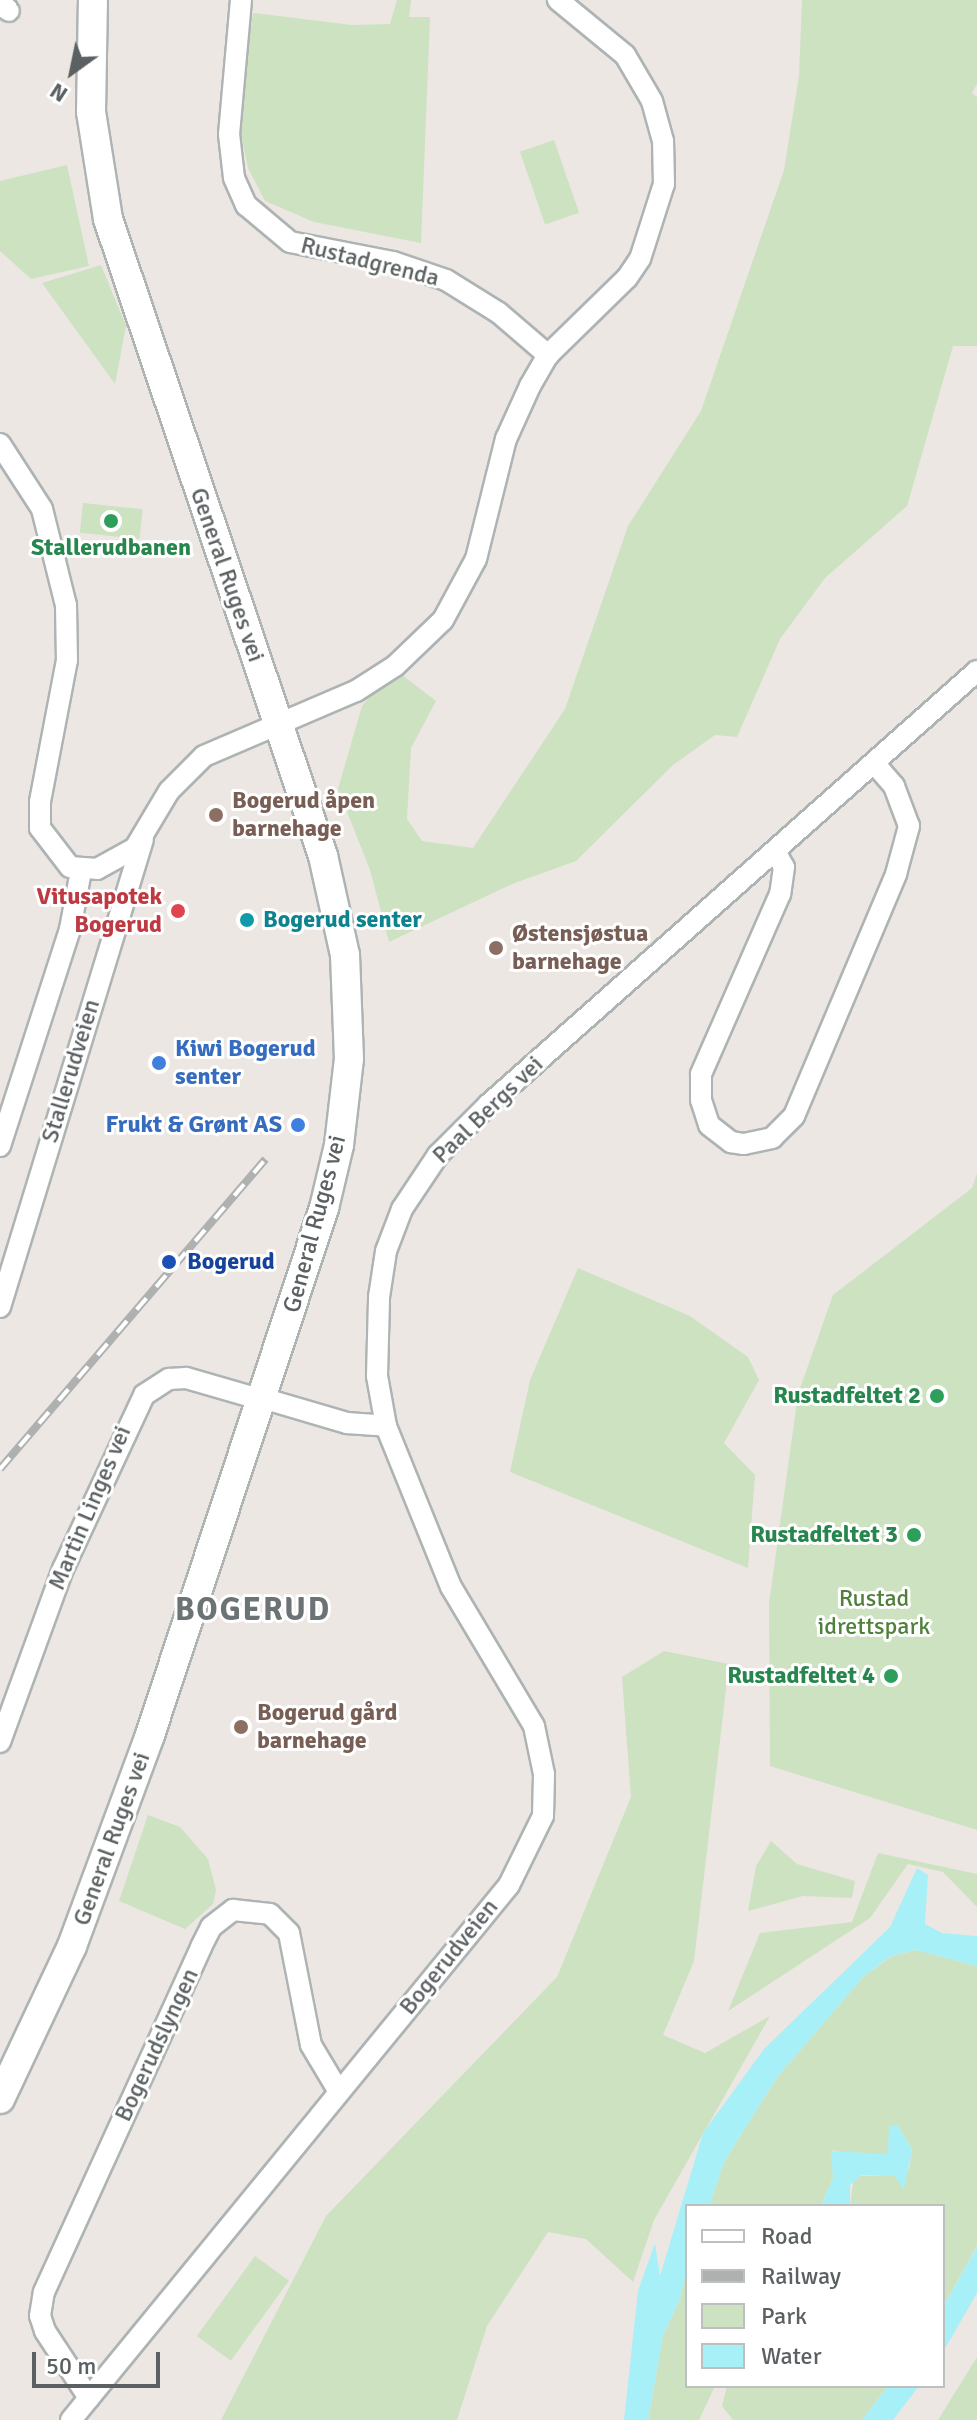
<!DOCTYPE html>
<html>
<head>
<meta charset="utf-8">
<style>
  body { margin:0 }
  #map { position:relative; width:977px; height:2420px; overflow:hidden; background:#ece7e3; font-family:Signika,sans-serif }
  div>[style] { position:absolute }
  .green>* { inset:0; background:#cde2c1; transform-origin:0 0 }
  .water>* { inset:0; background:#a8f0f8 }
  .roads { filter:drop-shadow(2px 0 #aeb3b4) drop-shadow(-2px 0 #aeb3b4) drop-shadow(0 2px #aeb3b4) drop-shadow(0 -2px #aeb3b4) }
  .street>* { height:20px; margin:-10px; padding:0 10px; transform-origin:10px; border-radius:10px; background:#fff }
  .secondary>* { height:28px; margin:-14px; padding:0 14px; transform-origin:14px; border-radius:14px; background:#fff }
  .rail>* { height:8px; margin-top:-4px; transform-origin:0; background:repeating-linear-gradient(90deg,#fff 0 15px,#afb0b0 0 30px); box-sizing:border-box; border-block:2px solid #afb0b0 }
  .dots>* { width:22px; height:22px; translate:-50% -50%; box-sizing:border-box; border:4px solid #fff; border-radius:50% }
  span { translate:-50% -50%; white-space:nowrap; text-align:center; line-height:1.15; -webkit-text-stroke:6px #fff; paint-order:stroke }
  .street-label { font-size:24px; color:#5b6162 }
  .leisure-label { font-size:24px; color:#27864d; font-weight:700 }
  .right { translate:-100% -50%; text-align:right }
  .education-label { font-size:24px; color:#785e54; font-weight:700 }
  .left { translate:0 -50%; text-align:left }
  .health-label { font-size:24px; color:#be3a42; font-weight:700 }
  .culture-label { font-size:24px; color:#0d838f; font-weight:700 }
  .shop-label { font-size:24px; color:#366cbe; font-weight:700 }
  .transit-label { font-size:24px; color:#164399; font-weight:700 }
  .park-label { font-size:24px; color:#50813c }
  .district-label { font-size:32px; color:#6c7374; font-weight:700; letter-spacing:2px }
  .legend { position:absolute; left:685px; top:2204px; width:260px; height:184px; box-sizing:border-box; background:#fff; border:2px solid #bdc0c0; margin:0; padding:10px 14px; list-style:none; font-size:24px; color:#5b6162 }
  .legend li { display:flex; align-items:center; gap:16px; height:40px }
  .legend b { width:40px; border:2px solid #bdc0c0 }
  .north { position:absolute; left:32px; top:32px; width:80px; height:80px; -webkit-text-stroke:6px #fff; paint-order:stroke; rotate:213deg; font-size:22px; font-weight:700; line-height:32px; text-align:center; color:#5b6162 }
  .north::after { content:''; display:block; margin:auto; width:28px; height:36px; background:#5b6162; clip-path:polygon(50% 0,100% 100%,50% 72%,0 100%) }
  .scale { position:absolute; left:32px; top:2352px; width:128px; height:36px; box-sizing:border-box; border:4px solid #5b6162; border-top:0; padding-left:10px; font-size:24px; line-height:28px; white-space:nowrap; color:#5b6162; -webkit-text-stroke:6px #fff; paint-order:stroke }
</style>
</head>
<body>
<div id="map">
  <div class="green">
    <div style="clip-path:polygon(397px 0,411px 0,409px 17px,430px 17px,421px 243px,314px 222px,265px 201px,248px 168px,238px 120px,253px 13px,352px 25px,390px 24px)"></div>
    <div style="clip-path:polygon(802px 0,977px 0,977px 84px,972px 93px,977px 97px,977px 346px,953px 346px,907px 506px,825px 578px,780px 639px,737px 737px,715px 735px,673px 765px,576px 861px,512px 884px,389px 942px,370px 870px,338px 789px,362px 706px,393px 668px,436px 701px,411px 748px,407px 819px,422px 841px,473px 848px,565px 709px,628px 526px,701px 411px,784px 170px,799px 76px)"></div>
    <div style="left:554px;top:140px;width:77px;height:36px;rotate:71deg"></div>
    <div style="clip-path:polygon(67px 165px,89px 266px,31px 279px,0 251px,0 181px)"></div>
    <div style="clip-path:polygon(101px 265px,126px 326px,115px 384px,42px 283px)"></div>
    <div style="left:83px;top:503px;width:60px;height:30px;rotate:6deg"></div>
    <div style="clip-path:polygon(977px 1173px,977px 1830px,770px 1766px,769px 1604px,798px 1394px,833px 1295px,972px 1188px)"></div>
    <div style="clip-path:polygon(578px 1268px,690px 1316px,748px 1357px,759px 1380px,724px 1443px,755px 1475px,748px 1568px,510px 1472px,530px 1380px)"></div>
    <div style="clip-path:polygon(664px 1651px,729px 1664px,694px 1961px,663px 2035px,705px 2053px,770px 2016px,654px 2220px,633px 2282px,586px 2239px,548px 2232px,487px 2326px,457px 2420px,221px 2420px,326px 2216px,557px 1977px,631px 1797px,622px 1677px)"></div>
    <div style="clip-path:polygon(148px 1815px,180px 1827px,208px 1859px,216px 1890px,213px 1904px,185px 1929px,119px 1901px)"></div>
    <div style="clip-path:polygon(771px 1841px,797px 1864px,855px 1881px,852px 1898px,803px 1896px,748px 1911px,756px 1866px)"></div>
    <div style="clip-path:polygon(878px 1853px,977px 1874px,977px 1907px,943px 1872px,908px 1864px,870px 1918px,728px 2011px,760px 1933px,852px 1922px)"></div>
    <div style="clip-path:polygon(916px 1950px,977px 1966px,977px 2246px,943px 2307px,943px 2206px,850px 2206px,854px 2176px,894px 2175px,899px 2181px,909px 2169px,912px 2150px,898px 2125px,891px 2125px,888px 2154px,863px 2157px,832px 2150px,833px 2178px,821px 2206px,709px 2206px,725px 2160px,778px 2076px,863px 1977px,892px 1956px)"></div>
    <div style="left:255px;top:2256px;width:42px;height:99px;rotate:36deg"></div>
    <div style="clip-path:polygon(687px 2268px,687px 2386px,715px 2386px,699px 2420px,648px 2420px,663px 2336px,680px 2299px)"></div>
    <div style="clip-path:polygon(977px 2357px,977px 2420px,938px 2420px)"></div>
    <div style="clip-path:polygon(727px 2386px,888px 2386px,862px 2420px,733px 2420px,722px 2406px)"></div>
  </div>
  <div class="water">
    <div style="clip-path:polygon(917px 1868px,928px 1875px,925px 1924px,942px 1933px,977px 1936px,977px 1966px,916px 1950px,891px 1956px,863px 1977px,778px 2076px,725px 2160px,709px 2206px,687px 2206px,687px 2268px,680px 2299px,663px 2336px,648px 2420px,624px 2420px,638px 2291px,655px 2243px,660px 2276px,703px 2133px,764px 2049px,890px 1927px)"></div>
    <div style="clip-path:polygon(889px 2125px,898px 2125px,912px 2150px,904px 2190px,894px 2175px,862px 2175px,850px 2185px,850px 2206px,821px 2206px,833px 2178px,831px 2151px,888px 2154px)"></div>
    <div style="clip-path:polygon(977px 2247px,977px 2293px,943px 2352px,943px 2307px)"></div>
    <div style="clip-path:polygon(888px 2386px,919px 2386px,893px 2420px,862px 2420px)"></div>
  </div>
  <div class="roads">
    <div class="street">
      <div style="left:0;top:0;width:14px;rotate:51deg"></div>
      <div style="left:241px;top:0;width:135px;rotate:95.1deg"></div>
      <div style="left:229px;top:134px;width:44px;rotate:83.5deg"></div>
      <div style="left:234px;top:178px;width:30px;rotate:66deg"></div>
      <div style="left:246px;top:205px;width:57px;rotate:40.1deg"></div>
      <div style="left:290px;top:242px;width:105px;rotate:11deg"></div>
      <div style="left:393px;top:262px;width:56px;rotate:18.8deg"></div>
      <div style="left:446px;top:280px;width:62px;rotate:31.9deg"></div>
      <div style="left:499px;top:313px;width:65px;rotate:40.6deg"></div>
      <div style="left:0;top:444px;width:77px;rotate:57.1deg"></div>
      <div style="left:42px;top:509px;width:99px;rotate:76deg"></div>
      <div style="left:66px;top:605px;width:55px;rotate:89deg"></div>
      <div style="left:67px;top:660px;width:145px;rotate:100.8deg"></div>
      <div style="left:40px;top:802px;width:26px;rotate:90deg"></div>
      <div style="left:40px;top:828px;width:49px;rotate:52.4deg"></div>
      <div style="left:70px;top:867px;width:27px;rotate:4deg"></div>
      <div style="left:97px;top:869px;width:43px;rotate:-28.9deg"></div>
      <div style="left:135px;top:848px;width:66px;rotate:-59.2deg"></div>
      <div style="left:169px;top:791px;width:49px;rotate:-45deg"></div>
      <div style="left:204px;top:756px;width:165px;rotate:-23.2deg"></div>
      <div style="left:356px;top:691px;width:46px;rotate:-32.7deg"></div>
      <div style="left:395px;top:666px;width:66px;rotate:-43.8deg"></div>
      <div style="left:443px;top:620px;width:69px;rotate:-61.6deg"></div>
      <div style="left:476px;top:559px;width:124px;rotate:-76deg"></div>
      <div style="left:506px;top:439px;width:58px;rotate:-65.6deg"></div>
      <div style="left:530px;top:386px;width:36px;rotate:-60deg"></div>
      <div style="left:548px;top:355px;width:110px;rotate:-44.3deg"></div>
      <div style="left:627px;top:278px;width:23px;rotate:-56deg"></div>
      <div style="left:640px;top:259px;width:79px;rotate:-72.3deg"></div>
      <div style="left:664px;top:184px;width:43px;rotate:-91.3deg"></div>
      <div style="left:663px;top:141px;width:41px;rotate:-105.4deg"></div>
      <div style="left:652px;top:101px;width:53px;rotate:-120.4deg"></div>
      <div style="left:625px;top:55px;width:87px;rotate:-140.6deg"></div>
      <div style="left:775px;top:851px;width:18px;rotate:61deg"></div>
      <div style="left:784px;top:867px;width:27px;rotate:98deg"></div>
      <div style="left:780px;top:894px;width:197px;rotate:113.7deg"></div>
      <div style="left:701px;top:1074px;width:26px;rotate:90deg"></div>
      <div style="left:701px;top:1100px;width:26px;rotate:72deg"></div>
      <div style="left:709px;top:1125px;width:28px;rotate:38deg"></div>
      <div style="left:731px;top:1142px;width:13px;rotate:9deg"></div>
      <div style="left:744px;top:1144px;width:29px;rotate:-12deg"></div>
      <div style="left:772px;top:1138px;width:31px;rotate:-45deg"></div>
      <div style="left:794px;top:1116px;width:263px;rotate:-67.1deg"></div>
      <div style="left:896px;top:874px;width:50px;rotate:-74.8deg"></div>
      <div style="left:909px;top:826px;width:43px;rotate:-110.6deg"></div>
      <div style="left:894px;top:786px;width:29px;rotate:-131deg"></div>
      <div style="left:0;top:1146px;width:228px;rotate:-72.1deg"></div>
      <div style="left:70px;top:929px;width:59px;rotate:-79.3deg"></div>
      <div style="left:0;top:1307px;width:489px;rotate:-73deg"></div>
      <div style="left:262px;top:1398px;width:89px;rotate:16.4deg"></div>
      <div style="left:347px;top:1423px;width:39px;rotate:4deg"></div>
      <div style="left:0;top:1742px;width:184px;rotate:-70deg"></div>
      <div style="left:63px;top:1569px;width:192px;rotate:-65deg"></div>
      <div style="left:144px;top:1395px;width:30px;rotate:-33deg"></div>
      <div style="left:169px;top:1379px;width:17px;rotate:-3deg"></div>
      <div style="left:186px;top:1378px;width:79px;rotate:16.1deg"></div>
      <div style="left:89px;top:2398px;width:80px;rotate:-123.3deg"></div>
      <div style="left:45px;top:2331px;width:16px;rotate:-108deg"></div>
      <div style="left:40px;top:2316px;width:24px;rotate:-81deg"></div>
      <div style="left:44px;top:2292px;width:379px;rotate:-65.5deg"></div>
      <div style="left:201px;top:1947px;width:22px;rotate:-63deg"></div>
      <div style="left:211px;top:1927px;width:28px;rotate:-38deg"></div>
      <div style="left:233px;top:1910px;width:37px;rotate:6deg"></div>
      <div style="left:270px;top:1914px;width:27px;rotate:45deg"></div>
      <div style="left:289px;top:1933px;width:114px;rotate:78.9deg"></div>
      <div style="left:311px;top:2045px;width:55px;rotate:59.2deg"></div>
      <div style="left:71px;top:2420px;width:691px;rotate:-50.69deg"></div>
      <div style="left:509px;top:1885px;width:77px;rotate:-63.8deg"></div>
      <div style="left:543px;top:1816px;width:42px;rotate:-88.6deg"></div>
      <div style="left:544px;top:1774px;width:49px;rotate:-101.8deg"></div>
      <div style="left:534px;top:1726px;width:162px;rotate:-120.8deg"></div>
      <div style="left:451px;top:1587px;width:174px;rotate:-112deg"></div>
      <div style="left:386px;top:1426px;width:51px;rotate:-100.2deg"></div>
      <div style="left:377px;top:1376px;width:79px;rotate:-88.5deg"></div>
      <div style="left:379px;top:1297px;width:47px;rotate:-81.3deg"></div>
      <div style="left:386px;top:1251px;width:45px;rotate:-69.1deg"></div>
      <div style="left:402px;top:1209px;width:65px;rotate:-56.3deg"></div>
      <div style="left:438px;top:1155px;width:71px;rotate:-45deg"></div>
      <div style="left:488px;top:1105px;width:654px;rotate:-41.59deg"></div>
    </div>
    <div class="secondary">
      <div style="left:0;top:2099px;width:169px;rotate:-64.8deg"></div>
      <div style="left:72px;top:1946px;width:225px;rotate:-69.7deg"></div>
      <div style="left:150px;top:1735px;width:555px;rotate:-71.73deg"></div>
      <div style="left:324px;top:1208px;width:65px;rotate:-76.6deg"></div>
      <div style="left:339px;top:1145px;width:87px;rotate:-83.4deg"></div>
      <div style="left:349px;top:1059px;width:104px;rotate:-92.2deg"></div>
      <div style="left:345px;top:955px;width:101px;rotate:-102.5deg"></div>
      <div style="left:323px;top:856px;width:672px;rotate:-108.65deg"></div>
      <div style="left:108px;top:219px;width:108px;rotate:-99deg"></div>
      <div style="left:91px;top:112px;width:112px;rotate:-89deg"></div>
    </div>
  </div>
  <div class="rail">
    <div style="left:0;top:1469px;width:408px;rotate:-49.4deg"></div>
  </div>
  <div class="dots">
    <div style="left:111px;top:521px;background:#2e9e5b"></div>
    <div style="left:216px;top:815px;background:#8d6e63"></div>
    <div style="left:178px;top:911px;background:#e0444e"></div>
    <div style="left:247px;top:920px;background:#0f9aa8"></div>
    <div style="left:496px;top:948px;background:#8d6e63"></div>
    <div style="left:159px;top:1063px;background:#3f7fe0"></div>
    <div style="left:298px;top:1125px;background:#3f7fe0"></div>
    <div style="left:169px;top:1262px;background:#1a4fb4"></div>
    <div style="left:937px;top:1396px;background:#2e9e5b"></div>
    <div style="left:914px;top:1535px;background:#2e9e5b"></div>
    <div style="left:891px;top:1676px;background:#2e9e5b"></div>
    <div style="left:241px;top:1727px;background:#8d6e63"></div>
  </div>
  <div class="street-label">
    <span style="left:370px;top:262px;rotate:14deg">Rustadgrenda</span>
    <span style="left:227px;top:575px;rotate:71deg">General Ruges vei</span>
    <span style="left:71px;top:1071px;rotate:-73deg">Stallerudveien</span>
    <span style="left:488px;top:1110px;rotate:-44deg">Paal Bergs vei</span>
    <span style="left:315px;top:1224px;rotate:-75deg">General Ruges vei</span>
    <span style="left:90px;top:1508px;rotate:-67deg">Martin Linges vei</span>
    <span style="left:112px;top:1839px;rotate:-70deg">General Ruges vei</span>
    <span style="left:449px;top:1957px;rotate:-51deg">Bogerudveien</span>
    <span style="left:157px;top:2045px;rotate:-65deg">Bogerudslyngen</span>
  </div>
  <div class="leisure-label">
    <span style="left:111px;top:548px">Stallerudbanen</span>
    <span class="right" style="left:921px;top:1396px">Rustadfeltet 2</span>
    <span class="right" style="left:898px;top:1535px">Rustadfeltet 3</span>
    <span class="right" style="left:875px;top:1676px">Rustadfeltet 4</span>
  </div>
  <div class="education-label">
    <span class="left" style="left:232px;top:815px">Bogerud åpen<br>barnehage</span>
    <span class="left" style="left:512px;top:948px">Østensjøstua<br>barnehage</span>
    <span class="left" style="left:257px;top:1727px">Bogerud gård<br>barnehage</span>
  </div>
  <div class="health-label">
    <span class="right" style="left:162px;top:911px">Vitusapotek<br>Bogerud</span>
  </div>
  <div class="culture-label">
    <span class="left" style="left:263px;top:920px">Bogerud senter</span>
  </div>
  <div class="shop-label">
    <span class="left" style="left:175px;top:1063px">Kiwi Bogerud<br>senter</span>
    <span class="right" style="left:282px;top:1125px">Frukt &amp; Grønt AS</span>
  </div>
  <div class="transit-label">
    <span class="left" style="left:187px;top:1262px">Bogerud</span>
  </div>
  <div class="park-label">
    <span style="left:874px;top:1613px">Rustad<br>idrettspark</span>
  </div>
  <div class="district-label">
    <span style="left:253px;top:1610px">BOGERUD</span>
  </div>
  <ul class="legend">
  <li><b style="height:10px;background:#fff"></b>Road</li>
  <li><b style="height:10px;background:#afb0b0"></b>Railway</li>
  <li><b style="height:22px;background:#cde2c1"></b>Park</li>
  <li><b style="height:22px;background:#a8f0f8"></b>Water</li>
  </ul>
  <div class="north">N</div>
  <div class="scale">50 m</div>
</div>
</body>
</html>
